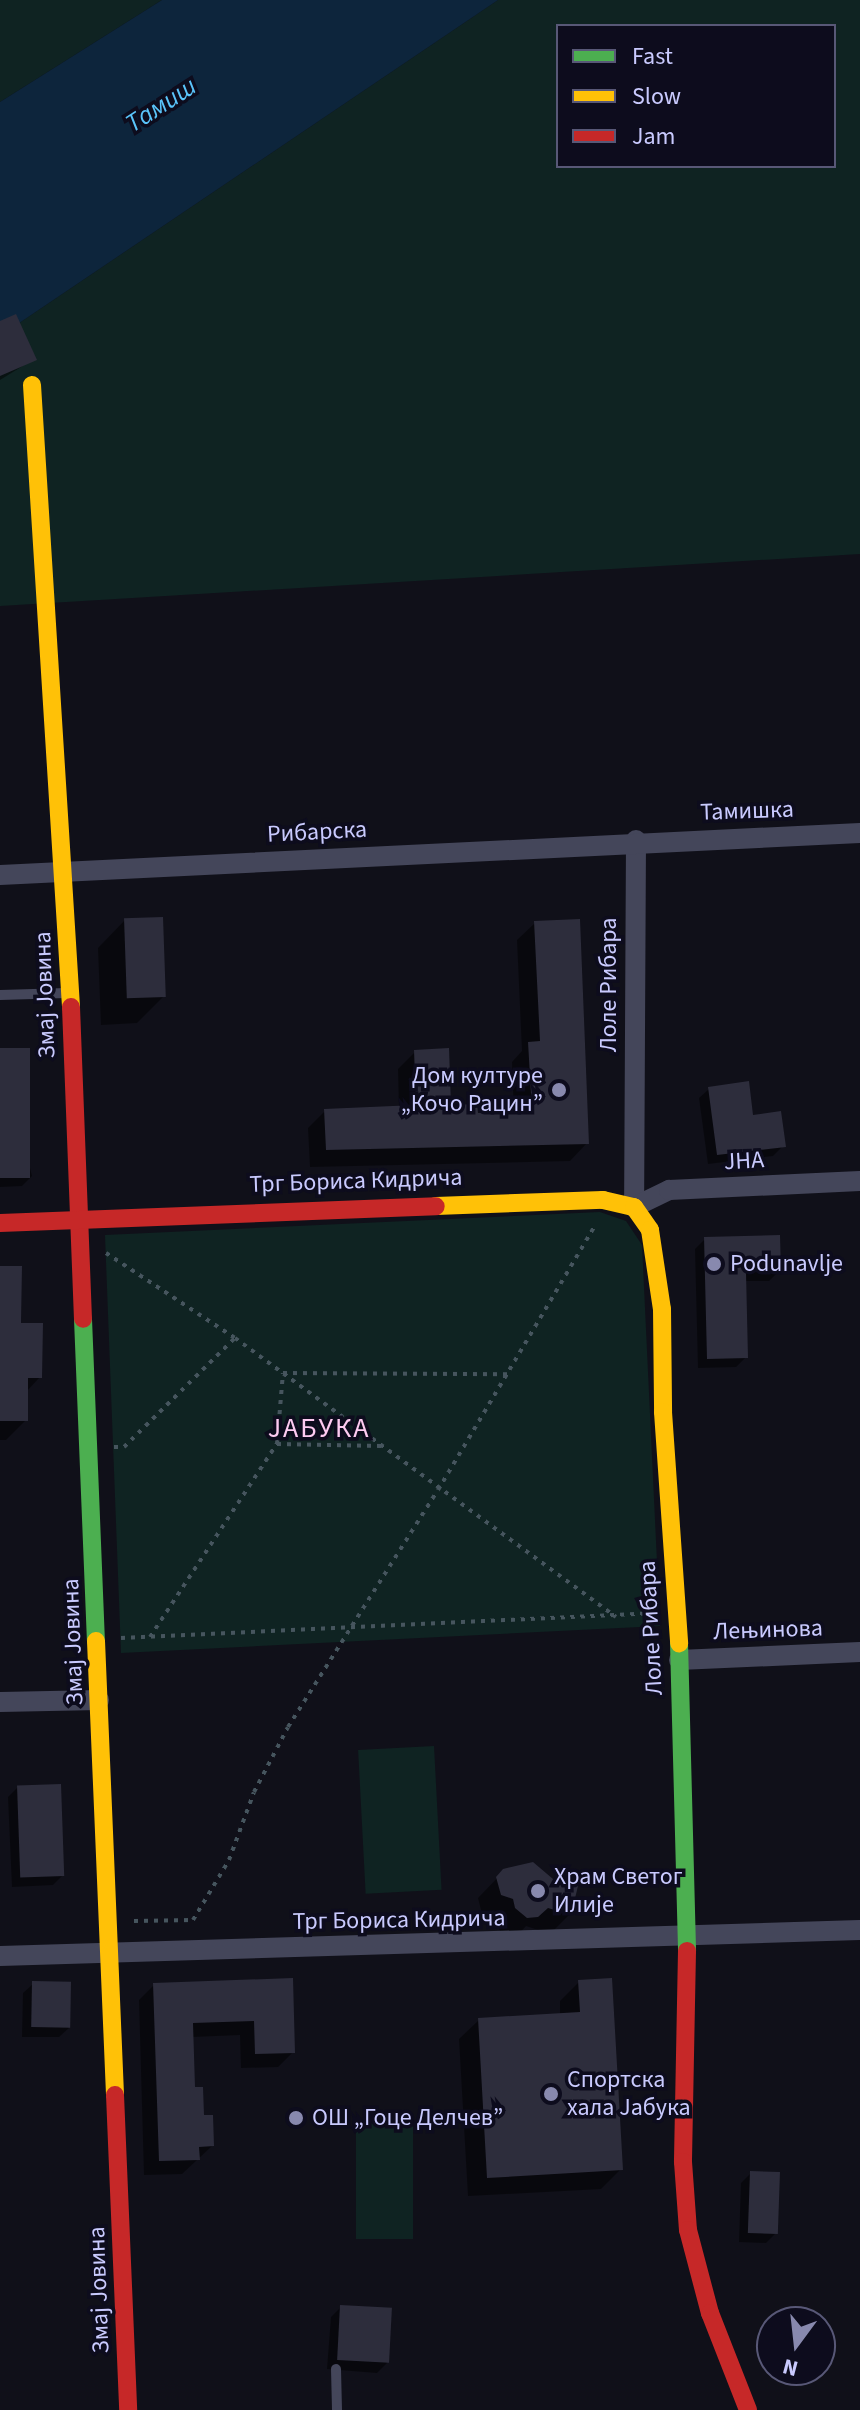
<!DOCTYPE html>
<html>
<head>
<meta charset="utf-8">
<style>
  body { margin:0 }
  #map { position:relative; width:860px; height:2410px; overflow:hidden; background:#101019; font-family:"Source Sans 3",sans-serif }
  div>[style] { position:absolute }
  .green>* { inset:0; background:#0f2322; transform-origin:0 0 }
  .water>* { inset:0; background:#0d253c }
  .shadow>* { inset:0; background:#0007 }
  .building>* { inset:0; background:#2d2d3c; transform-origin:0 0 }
  .path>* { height:4px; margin-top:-2px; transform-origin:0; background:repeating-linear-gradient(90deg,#46555e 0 4px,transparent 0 10px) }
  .lane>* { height:10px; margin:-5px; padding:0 5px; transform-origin:5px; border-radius:5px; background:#44465a }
  .street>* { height:20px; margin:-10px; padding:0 10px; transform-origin:10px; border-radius:10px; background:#44465a }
  .fast>* { height:18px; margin:-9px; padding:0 9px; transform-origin:9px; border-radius:9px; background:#4caf50 }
  .slow>* { height:18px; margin:-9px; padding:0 9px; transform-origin:9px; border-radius:9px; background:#ffc107 }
  .jam>* { height:18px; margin:-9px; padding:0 9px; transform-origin:9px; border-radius:9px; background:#c62828 }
  .dots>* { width:22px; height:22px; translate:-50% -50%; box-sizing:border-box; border:4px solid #0d0c1d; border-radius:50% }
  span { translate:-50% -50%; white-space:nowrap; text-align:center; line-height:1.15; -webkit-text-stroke:7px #0d0c1d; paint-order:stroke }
  .street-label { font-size:24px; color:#c9cafe }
  .poi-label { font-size:24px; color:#c9cafe }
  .right { translate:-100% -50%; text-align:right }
  .left { translate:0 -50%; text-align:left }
  .water-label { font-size:26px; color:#5ac4fa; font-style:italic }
  .quarter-label { font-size:28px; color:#fecbf1; letter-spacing:2px }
  .legend { position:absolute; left:556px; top:24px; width:280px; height:144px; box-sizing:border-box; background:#0d0c1d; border:2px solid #585877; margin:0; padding:10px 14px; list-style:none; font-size:24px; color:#c9cafe }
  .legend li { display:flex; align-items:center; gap:16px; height:40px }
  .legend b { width:40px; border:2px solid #585877 }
  .north { position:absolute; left:756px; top:2306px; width:80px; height:80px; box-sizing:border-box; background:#0d0c1d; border:2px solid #585877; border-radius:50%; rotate:195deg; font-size:22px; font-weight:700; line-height:32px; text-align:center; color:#c9cafe }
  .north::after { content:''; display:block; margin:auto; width:28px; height:36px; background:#8889ae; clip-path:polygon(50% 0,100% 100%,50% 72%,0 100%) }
</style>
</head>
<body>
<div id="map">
  <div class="green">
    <div style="clip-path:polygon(0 0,162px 0,0 102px)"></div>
    <div style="clip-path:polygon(evenodd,498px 0,860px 0,860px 554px,0 606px,0 336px,498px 0,558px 26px,834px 26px,834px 166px,558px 166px,558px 26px)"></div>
    <div style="clip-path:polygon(600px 1212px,626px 1221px,642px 1245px,660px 1626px,121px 1653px,105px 1235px)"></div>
    <div style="left:434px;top:1746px;width:144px;height:76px;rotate:87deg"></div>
    <div style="left:356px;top:2123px;width:57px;height:116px"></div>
  </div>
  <div class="water">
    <div style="clip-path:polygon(162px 0,498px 0,0 336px,0 102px)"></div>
  </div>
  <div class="shadow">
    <div style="clip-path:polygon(0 324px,34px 359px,0 380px)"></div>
    <div style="clip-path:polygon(125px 920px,164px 996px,137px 1023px,101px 1025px,98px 948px)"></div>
    <div style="clip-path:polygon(535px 923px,587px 1143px,570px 1161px,310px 1167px,308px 1128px,325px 1111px,399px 1108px,398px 1069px,415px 1052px,449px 1107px,476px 1115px,514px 1114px,512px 1062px,522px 1051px,517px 940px)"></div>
    <div style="clip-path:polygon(0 1050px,32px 1176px,22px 1186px,0 1187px)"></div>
    <div style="clip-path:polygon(709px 1089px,752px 1117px,783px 1146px,773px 1156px,708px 1164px,699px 1098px)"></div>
    <div style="clip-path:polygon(705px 1239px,779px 1271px,769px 1281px,744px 1281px,746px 1357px,736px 1367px,698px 1368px,695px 1249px)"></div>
    <div style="clip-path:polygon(0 1268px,40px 1377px,26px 1392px,26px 1420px,6px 1440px,0 1440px)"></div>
    <div style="clip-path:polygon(18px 1787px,63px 1875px,53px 1885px,12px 1887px,8px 1797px)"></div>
    <div style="clip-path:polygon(504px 1871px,570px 1914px,550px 1934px,526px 1926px,517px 1936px,501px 1933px,494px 1918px,482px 1914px,478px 1898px)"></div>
    <div style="clip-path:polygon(291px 1980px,293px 2052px,278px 2067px,241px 2068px,240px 2035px,192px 2037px,194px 2089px,212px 2146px,182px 2174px,144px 2175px,139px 2000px,154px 1985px)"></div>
    <div style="clip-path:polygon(579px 1982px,621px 2169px,601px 2189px,468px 2196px,459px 2039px,479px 2020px,560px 2015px,560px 2001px)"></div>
    <div style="clip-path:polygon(33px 1984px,69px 2028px,59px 2037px,22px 2037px,23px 1993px)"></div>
    <div style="clip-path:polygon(751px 2173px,776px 2233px,766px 2243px,739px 2242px,741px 2183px)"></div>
    <div style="clip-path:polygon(341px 2307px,387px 2363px,377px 2373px,327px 2369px,331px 2317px)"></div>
  </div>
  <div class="building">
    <div style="clip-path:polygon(16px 314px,37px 360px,0 376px,0 321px)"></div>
    <div style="left:163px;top:917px;width:80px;height:39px;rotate:88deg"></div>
    <div style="clip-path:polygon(580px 919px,589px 1144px,326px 1150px,324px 1109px,416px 1105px,414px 1050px,449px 1048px,451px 1105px,477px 1104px,478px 1113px,532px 1111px,528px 1042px,540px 1041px,534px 921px)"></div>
    <div style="left:0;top:1048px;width:30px;height:130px"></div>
    <div style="clip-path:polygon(749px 1081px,753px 1115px,781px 1111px,786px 1147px,717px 1155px,708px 1087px)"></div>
    <div style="clip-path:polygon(780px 1235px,781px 1272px,746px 1272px,748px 1358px,707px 1359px,704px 1237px)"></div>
    <div style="clip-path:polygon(0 1266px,22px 1266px,21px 1323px,43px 1323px,42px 1378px,28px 1378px,28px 1421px,0 1421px)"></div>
    <div style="left:61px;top:1784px;width:92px;height:44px;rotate:88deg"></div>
    <div style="clip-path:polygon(533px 1862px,553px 1879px,578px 1886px,571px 1915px,548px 1908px,538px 1917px,527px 1918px,515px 1908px,513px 1899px,501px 1895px,496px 1877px,503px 1869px)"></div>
    <div style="clip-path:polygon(293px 1978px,295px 2053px,255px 2054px,254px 2021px,193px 2023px,195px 2087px,203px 2087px,204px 2115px,213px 2115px,214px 2146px,199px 2147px,200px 2160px,159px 2161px,153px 1983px)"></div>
    <div style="clip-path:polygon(612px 1978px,623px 2170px,487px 2178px,478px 2018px,580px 2012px,578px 1980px)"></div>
    <div style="left:32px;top:1981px;width:39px;height:46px;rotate:1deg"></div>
    <div style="left:750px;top:2171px;width:30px;height:62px;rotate:2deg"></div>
    <div style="left:340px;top:2305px;width:52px;height:55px;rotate:3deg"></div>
  </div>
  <div class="path">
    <div style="left:106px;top:1253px;width:154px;rotate:33.4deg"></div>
    <div style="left:235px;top:1338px;width:472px;rotate:36.2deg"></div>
    <div style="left:277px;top:1444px;width:105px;rotate:1.1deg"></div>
    <div style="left:114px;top:1447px;width:10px"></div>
    <div style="left:124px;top:1447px;width:156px;rotate:-44.5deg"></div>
    <div style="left:150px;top:1637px;width:231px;rotate:-56.7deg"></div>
    <div style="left:277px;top:1444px;width:71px;rotate:-85.2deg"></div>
    <div style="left:283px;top:1373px;width:225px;rotate:0.3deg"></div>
    <div style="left:121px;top:1638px;width:536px;rotate:-2.68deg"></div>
    <div style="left:134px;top:1921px;width:59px;rotate:-1deg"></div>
    <div style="left:193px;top:1920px;width:70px;rotate:-59deg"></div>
    <div style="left:229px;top:1860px;width:72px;rotate:-69.8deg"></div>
    <div style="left:254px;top:1792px;width:73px;rotate:-62.4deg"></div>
    <div style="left:288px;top:1727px;width:280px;rotate:-57.7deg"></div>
    <div style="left:438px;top:1490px;width:307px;rotate:-59.3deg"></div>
  </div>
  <div class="lane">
    <div style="left:0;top:995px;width:67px;rotate:-1.7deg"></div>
    <div style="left:336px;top:2369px;width:41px;rotate:88.6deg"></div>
  </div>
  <div class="street">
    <div style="left:636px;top:840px;width:367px;rotate:90.3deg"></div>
    <div style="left:634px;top:1207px;width:39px;rotate:-26deg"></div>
    <div style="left:669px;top:1190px;width:191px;rotate:-2.7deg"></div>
    <div style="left:0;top:875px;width:861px;rotate:-2.8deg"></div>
    <div style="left:679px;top:1660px;width:181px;rotate:-2.5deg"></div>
    <div style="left:0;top:1702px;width:99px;rotate:-1.2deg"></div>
    <div style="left:0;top:1956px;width:860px;rotate:-1.73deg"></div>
  </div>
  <div class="fast">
    <div style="left:83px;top:1319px;width:322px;rotate:87.7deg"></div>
    <div style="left:679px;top:1643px;width:308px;rotate:88.5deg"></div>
  </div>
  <div class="slow">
    <div style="left:32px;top:385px;width:623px;rotate:86.41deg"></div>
    <div style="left:436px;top:1206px;width:167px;rotate:-2.1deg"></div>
    <div style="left:603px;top:1200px;width:32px;rotate:13deg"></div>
    <div style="left:634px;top:1207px;width:28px;rotate:55deg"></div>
    <div style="left:650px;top:1230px;width:80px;rotate:81.4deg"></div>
    <div style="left:662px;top:1309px;width:103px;rotate:89.4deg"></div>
    <div style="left:663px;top:1412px;width:232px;rotate:86deg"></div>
    <div style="left:96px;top:1641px;width:454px;rotate:87.6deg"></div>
  </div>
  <div class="jam">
    <div style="left:71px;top:1007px;width:312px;rotate:87.8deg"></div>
    <div style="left:0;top:1223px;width:436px;rotate:-2.2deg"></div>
    <div style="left:687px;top:1951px;width:211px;rotate:91.1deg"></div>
    <div style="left:683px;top:2162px;width:68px;rotate:85.8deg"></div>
    <div style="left:688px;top:2230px;width:86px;rotate:75.2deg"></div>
    <div style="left:710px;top:2313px;width:104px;rotate:68.6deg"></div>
    <div style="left:115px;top:2095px;width:315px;rotate:87.6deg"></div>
  </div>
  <div class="dots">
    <div style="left:559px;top:1090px;background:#8889ae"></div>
    <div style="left:714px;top:1264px;background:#8889ae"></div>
    <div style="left:538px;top:1891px;background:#8889ae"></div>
    <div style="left:551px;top:2094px;background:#8889ae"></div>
    <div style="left:296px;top:2118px;background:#8889ae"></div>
  </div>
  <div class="street-label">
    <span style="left:747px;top:811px;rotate:-2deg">Тамишка</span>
    <span style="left:317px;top:832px;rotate:-3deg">Рибарска</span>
    <span style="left:609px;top:985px;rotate:-90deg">Лоле Рибара</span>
    <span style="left:45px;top:995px;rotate:-92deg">Змај Јовина</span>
    <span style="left:744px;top:1161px;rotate:-3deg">ЈНА</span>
    <span style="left:356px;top:1181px;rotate:-2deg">Трг Бориса Кидрича</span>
    <span style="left:651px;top:1628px;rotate:-93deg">Лоле Рибара</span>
    <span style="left:768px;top:1630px;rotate:-2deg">Лењинова</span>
    <span style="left:73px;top:1642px;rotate:-92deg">Змај Јовина</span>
    <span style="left:399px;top:1920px;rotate:-1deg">Трг Бориса Кидрича</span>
    <span style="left:99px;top:2290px;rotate:-92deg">Змај Јовина</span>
  </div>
  <div class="poi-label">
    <span class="right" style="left:543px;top:1090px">Дом културе<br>„Кочо Рацин”</span>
    <span class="left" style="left:730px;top:1264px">Podunavlje</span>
    <span class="left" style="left:554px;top:1891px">Храм Светог<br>Илије</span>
    <span class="left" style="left:567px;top:2094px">Спортска<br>хала Јабука</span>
    <span class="left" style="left:312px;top:2118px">ОШ „Гоце Делчев”</span>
  </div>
  <div class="water-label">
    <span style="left:161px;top:105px;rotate:-33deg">Тамиш</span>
  </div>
  <div class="quarter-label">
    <span style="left:319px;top:1428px">ЈАБУКА</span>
  </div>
  <ul class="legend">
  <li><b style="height:10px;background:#4caf50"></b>Fast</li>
  <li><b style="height:10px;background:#ffc107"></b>Slow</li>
  <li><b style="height:10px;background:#c62828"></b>Jam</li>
  </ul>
  <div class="north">N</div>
</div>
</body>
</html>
